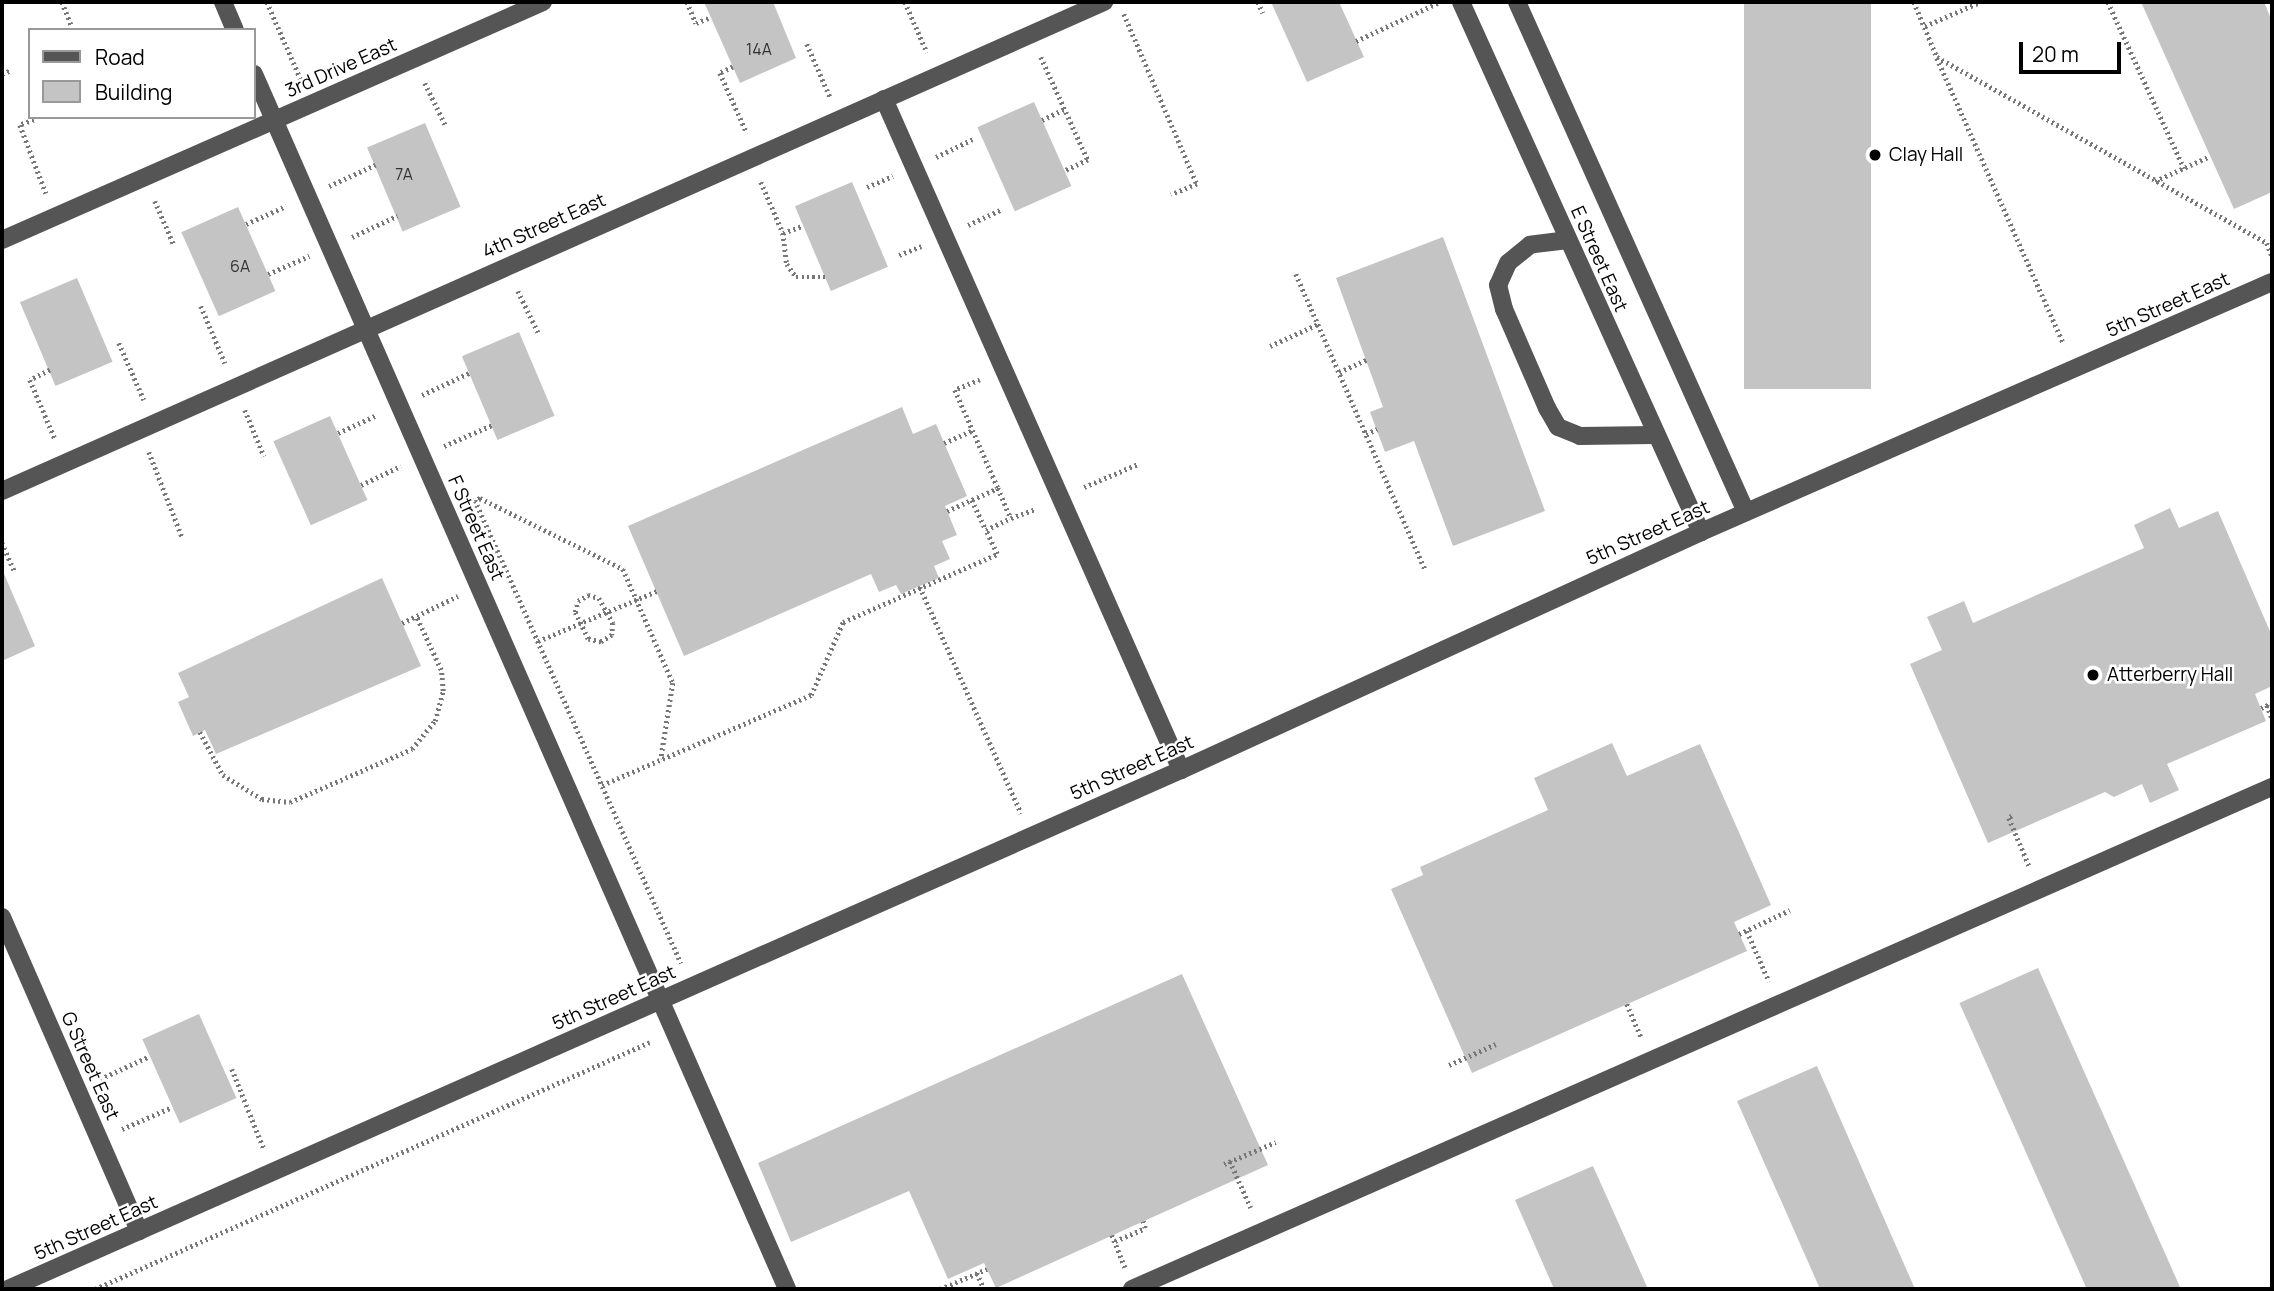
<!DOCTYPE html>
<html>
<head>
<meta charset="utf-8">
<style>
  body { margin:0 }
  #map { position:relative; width:2274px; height:1291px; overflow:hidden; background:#fff; font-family:Manrope,sans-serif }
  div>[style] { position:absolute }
  .building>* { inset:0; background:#c4c4c4; transform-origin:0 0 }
  .path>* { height:4.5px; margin-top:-2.25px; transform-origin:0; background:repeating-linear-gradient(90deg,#777 0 2px,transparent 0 5.5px) }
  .minor>* { height:18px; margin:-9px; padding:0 9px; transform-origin:9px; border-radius:9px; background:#555 }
  .dots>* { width:19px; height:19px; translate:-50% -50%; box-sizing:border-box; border:4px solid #fff; border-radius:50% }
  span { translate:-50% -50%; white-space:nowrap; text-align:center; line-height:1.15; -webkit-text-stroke:5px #fff; paint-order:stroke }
  .number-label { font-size:16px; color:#313131 }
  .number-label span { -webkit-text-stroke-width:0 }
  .street-label { font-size:19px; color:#000 }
  .poi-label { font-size:19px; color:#000 }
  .left { translate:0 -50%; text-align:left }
  .frame { position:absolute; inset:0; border:4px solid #000; pointer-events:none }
  .legend { position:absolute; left:28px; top:28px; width:228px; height:91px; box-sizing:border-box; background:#fff; border:2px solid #999; margin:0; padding:9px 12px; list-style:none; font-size:21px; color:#000 }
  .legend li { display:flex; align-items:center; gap:14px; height:35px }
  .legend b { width:35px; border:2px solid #999 }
  .scale { position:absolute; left:2019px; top:42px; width:102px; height:32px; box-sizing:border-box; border:4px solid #000; border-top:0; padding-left:9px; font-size:21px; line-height:24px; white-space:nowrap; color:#000; -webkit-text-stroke:5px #fff; paint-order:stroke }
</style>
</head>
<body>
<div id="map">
  <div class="building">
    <div style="clip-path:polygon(704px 2px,773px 2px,796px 58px,740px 83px)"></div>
    <div style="clip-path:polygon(1271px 2px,1339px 2px,1364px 57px,1307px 82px)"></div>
    <div style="left:1744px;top:2px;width:127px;height:387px"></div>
    <div style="clip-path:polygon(2141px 2px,2264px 2px,2272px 21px,2272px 192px,2234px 209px)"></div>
    <div style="left:1034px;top:102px;width:92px;height:62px;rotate:66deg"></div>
    <div style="left:425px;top:123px;width:91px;height:63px;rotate:67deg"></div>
    <div style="left:852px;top:182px;width:92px;height:62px;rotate:67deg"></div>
    <div style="left:238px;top:207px;width:92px;height:62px;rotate:66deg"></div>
    <div style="clip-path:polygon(1443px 237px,1545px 511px,1453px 546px,1414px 441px,1385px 452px,1370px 412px,1383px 407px,1336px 278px)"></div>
    <div style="left:77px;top:278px;width:91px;height:62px;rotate:67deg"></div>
    <div style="left:519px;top:332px;width:91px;height:62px;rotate:67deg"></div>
    <div style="clip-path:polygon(902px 407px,913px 434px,936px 424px,967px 496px,945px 506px,957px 535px,942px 541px,950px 559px,934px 566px,939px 578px,901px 594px,896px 585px,879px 592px,871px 574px,684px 656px,628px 526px)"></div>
    <div style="left:330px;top:416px;width:92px;height:62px;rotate:66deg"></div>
    <div style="clip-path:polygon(2170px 508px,2179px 528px,2218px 511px,2272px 636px,2272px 686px,2255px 694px,2266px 721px,2167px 764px,2179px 790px,2150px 803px,2142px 784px,2114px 797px,2105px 792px,1988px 843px,1910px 664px,1942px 650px,1927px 617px,1964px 601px,1973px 623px,2144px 548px,2134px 525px)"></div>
    <div style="clip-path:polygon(2px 569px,35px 646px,2px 661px)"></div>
    <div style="clip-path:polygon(382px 578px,421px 666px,216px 754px,205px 730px,193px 736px,178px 702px,189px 697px,178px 673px)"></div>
    <div style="clip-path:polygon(1612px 743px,1627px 776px,1700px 744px,1771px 905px,1734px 922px,1747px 951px,1472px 1073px,1391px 889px,1423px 875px,1420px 867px,1548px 810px,1534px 778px)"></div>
    <div style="left:2038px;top:968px;width:351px;height:86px;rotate:66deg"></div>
    <div style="clip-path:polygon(1182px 974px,1268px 1165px,996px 1288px,984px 1263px,948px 1279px,909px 1191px,791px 1242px,758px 1163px)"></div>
    <div style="left:199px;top:1014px;width:92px;height:62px;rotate:66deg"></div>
    <div style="clip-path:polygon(1817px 1066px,1915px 1289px,1820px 1289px,1737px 1101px)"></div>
    <div style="clip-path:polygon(1593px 1166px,1648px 1289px,1554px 1289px,1515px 1200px)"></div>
  </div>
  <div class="path">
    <div style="left:62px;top:2px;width:27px;rotate:68deg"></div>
    <div style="left:267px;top:2px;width:85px;rotate:66.4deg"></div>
    <div style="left:687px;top:2px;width:23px;rotate:67deg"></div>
    <div style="left:696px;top:23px;width:16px;rotate:-22deg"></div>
    <div style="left:905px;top:2px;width:55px;rotate:66.3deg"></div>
    <div style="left:1258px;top:2px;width:12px;rotate:66deg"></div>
    <div style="left:1914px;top:2px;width:60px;rotate:67.3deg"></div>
    <div style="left:1937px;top:57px;width:379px;rotate:29.4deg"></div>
    <div style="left:2267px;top:243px;width:14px;rotate:69deg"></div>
    <div style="left:2108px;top:2px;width:183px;rotate:65.4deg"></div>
    <div style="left:1124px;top:14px;width:185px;rotate:66.8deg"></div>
    <div style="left:1197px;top:184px;width:28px;rotate:157deg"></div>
    <div style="left:1925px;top:26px;width:60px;rotate:-23.6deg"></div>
    <div style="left:1356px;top:41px;width:90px;rotate:-24.9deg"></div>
    <div style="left:807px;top:44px;width:58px;rotate:66.5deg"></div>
    <div style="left:1041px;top:57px;width:113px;rotate:65.5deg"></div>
    <div style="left:1088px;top:160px;width:26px;rotate:155deg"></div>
    <div style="left:1937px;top:58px;width:313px;rotate:66.1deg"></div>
    <div style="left:733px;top:67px;width:14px;rotate:155deg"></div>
    <div style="left:720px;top:73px;width:66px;rotate:65.8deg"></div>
    <div style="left:2px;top:74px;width:10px;rotate:-24deg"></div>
    <div style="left:425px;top:83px;width:48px;rotate:64deg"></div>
    <div style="left:34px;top:120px;width:15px;rotate:160deg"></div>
    <div style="left:20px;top:125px;width:73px;rotate:69.1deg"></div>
    <div style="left:1042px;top:120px;width:25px;rotate:-26deg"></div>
    <div style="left:936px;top:157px;width:41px;rotate:-25.9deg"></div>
    <div style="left:2155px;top:181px;width:60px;rotate:-24.4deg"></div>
    <div style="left:761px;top:182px;width:56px;rotate:66.7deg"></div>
    <div style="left:783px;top:233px;width:31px;rotate:83deg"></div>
    <div style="left:787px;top:264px;width:16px;rotate:55deg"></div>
    <div style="left:796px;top:277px;width:29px"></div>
    <div style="left:329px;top:186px;width:51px;rotate:-24.5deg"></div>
    <div style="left:867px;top:187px;width:28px;rotate:-23deg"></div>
    <div style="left:155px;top:201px;width:48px;rotate:66.6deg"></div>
    <div style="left:246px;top:224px;width:44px;rotate:-24.2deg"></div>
    <div style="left:968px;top:225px;width:38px;rotate:-25deg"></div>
    <div style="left:783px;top:233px;width:20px;rotate:-20deg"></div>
    <div style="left:352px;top:237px;width:50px;rotate:-25deg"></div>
    <div style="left:899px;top:255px;width:24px;rotate:-22deg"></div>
    <div style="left:268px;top:274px;width:45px;rotate:-23.7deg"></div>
    <div style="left:1296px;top:274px;width:324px;rotate:66.4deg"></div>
    <div style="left:518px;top:291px;width:48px;rotate:64deg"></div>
    <div style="left:201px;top:306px;width:62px;rotate:67.2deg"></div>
    <div style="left:119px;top:343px;width:62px;rotate:66.3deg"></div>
    <div style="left:1270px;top:346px;width:53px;rotate:-24.6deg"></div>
    <div style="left:50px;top:370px;width:22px;rotate:153deg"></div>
    <div style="left:30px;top:380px;width:64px;rotate:67deg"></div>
    <div style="left:1339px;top:372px;width:30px;rotate:-24deg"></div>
    <div style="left:980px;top:380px;width:27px;rotate:158deg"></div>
    <div style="left:955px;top:390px;width:107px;rotate:66.3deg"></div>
    <div style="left:998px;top:488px;width:33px;rotate:67deg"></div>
    <div style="left:1011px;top:518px;width:27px;rotate:-20deg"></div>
    <div style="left:422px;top:395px;width:52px;rotate:-25.1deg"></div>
    <div style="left:245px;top:410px;width:50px;rotate:67.6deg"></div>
    <div style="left:338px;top:433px;width:41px;rotate:-24.7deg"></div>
    <div style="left:1366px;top:434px;width:12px;rotate:-24deg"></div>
    <div style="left:944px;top:443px;width:32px;rotate:-24deg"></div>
    <div style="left:444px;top:446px;width:52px;rotate:-23.6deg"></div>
    <div style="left:149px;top:452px;width:93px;rotate:68.7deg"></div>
    <div style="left:361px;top:485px;width:44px;rotate:-25.4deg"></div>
    <div style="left:1084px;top:487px;width:59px;rotate:-23.1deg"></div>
    <div style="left:475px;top:500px;width:507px;rotate:66.01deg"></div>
    <div style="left:972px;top:500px;width:33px;rotate:65deg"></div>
    <div style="left:473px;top:501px;width:8px;rotate:-23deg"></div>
    <div style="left:480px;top:498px;width:160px;rotate:26.4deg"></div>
    <div style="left:623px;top:569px;width:124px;rotate:66.3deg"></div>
    <div style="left:673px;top:683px;width:77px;rotate:99deg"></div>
    <div style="left:947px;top:511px;width:56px;rotate:-24.3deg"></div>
    <div style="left:2px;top:543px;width:32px;rotate:66deg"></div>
    <div style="left:920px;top:587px;width:248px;rotate:65.9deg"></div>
    <div style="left:588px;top:595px;width:11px;rotate:15deg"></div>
    <div style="left:599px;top:598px;width:29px;rotate:61deg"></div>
    <div style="left:613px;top:623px;width:12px;rotate:95deg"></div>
    <div style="left:612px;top:635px;width:13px;rotate:148deg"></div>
    <div style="left:601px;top:642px;width:13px;rotate:-167deg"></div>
    <div style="left:588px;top:639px;width:30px;rotate:-116deg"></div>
    <div style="left:575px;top:612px;width:11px;rotate:-75deg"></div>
    <div style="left:578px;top:601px;width:12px;rotate:-31deg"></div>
    <div style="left:402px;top:623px;width:62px;rotate:-25.7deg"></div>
    <div style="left:538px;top:641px;width:129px;rotate:-22.8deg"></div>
    <div style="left:2267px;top:705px;width:14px;rotate:69deg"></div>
    <div style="left:2261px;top:708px;width:12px;rotate:-24deg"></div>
    <div style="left:200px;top:732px;width:49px;rotate:61.9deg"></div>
    <div style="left:223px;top:775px;width:46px;rotate:31.6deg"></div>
    <div style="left:262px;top:799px;width:28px;rotate:6deg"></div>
    <div style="left:290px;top:802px;width:133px;rotate:-23.5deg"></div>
    <div style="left:412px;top:749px;width:36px;rotate:-51deg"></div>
    <div style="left:435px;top:721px;width:31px;rotate:-75deg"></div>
    <div style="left:443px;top:691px;width:21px;rotate:-95deg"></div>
    <div style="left:441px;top:670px;width:60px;rotate:-114.8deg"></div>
    <div style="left:602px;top:785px;width:228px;rotate:-23.3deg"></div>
    <div style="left:811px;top:695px;width:80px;rotate:-66.3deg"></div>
    <div style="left:843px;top:622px;width:168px;rotate:-23.8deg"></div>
    <div style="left:997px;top:554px;width:26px;rotate:-115deg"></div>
    <div style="left:986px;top:530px;width:28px;rotate:-26deg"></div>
    <div style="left:2012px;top:816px;width:4px;rotate:146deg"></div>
    <div style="left:2009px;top:818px;width:54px;rotate:67.2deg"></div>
    <div style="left:1747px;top:931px;width:55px;rotate:66.3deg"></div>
    <div style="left:1739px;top:934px;width:56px;rotate:-25.2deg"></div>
    <div style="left:1627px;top:1004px;width:38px;rotate:67deg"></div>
    <div style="left:1449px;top:1065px;width:51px;rotate:-24.1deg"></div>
    <div style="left:232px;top:1069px;width:86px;rotate:68.2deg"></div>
    <div style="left:100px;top:1079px;width:55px;rotate:-24.7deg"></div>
    <div style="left:122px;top:1129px;width:55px;rotate:-23.7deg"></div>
    <div style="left:1230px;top:1161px;width:51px;rotate:65.9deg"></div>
    <div style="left:1224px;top:1164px;width:56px;rotate:-22.9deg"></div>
    <div style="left:1112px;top:1235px;width:35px;rotate:68deg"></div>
    <div style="left:1115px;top:1241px;width:33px;rotate:-23deg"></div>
    <div style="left:1145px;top:1228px;width:7px;rotate:-106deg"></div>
    <div style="left:977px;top:1273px;width:17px;rotate:66deg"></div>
    <div style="left:95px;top:1289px;width:607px;rotate:-23.99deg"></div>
    <div style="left:940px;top:1289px;width:51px;rotate:-23.1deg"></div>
  </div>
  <div class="minor">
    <div style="left:223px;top:2px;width:30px;rotate:67deg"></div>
    <div style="left:1461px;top:2px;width:582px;rotate:65.64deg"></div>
    <div style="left:1517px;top:2px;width:559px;rotate:65.82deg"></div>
    <div style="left:254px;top:74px;width:1327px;rotate:66.31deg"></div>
    <div style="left:884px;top:99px;width:734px;rotate:66.12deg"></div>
    <div style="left:2px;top:240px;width:591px;rotate:-23.75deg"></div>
    <div style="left:1568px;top:240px;width:38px;rotate:173deg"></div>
    <div style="left:1530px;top:245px;width:28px;rotate:141deg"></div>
    <div style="left:1508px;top:263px;width:24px;rotate:114deg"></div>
    <div style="left:1498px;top:285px;width:25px;rotate:76deg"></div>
    <div style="left:1504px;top:309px;width:108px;rotate:66.5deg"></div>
    <div style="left:1547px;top:408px;width:22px;rotate:60deg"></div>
    <div style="left:1558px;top:427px;width:24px;rotate:22deg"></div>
    <div style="left:1580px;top:436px;width:74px;rotate:-0.8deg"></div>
    <div style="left:2px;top:491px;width:1206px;rotate:-23.93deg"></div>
    <div style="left:2px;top:917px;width:343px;rotate:66.4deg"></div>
    <div style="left:8px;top:1289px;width:1283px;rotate:-23.87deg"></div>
    <div style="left:1181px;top:770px;width:572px;rotate:-24.59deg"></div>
    <div style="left:1701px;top:532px;width:623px;rotate:-23.65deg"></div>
    <div style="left:1132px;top:1289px;width:1246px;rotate:-23.77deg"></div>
  </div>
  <div class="dots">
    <div style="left:1875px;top:155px;background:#000"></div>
    <div style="left:2093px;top:675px;background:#000"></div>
  </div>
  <div class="number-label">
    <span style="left:759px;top:49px">14A</span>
    <span style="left:404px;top:174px">7A</span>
    <span style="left:240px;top:266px">6A</span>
  </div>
  <div class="street-label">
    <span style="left:341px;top:68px;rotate:-24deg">3rd Drive East</span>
    <span style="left:544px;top:226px;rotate:-24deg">4th Street East</span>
    <span style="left:1599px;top:259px;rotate:66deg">E Street East</span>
    <span style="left:2168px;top:305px;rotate:-24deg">5th Street East</span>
    <span style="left:476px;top:528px;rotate:66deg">F Street East</span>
    <span style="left:1648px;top:533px;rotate:-24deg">5th Street East</span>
    <span style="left:1132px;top:768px;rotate:-24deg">5th Street East</span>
    <span style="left:614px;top:998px;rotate:-24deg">5th Street East</span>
    <span style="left:90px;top:1066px;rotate:66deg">G Street East</span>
    <span style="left:96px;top:1228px;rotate:-24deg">5th Street East</span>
  </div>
  <div class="poi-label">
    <span class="left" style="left:1889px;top:155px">Clay Hall</span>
    <span class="left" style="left:2107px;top:675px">Atterberry Hall</span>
  </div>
  <div class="frame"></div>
  <ul class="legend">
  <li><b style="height:9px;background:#555"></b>Road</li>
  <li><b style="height:19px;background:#c4c4c4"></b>Building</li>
  </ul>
  <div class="scale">20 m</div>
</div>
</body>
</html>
